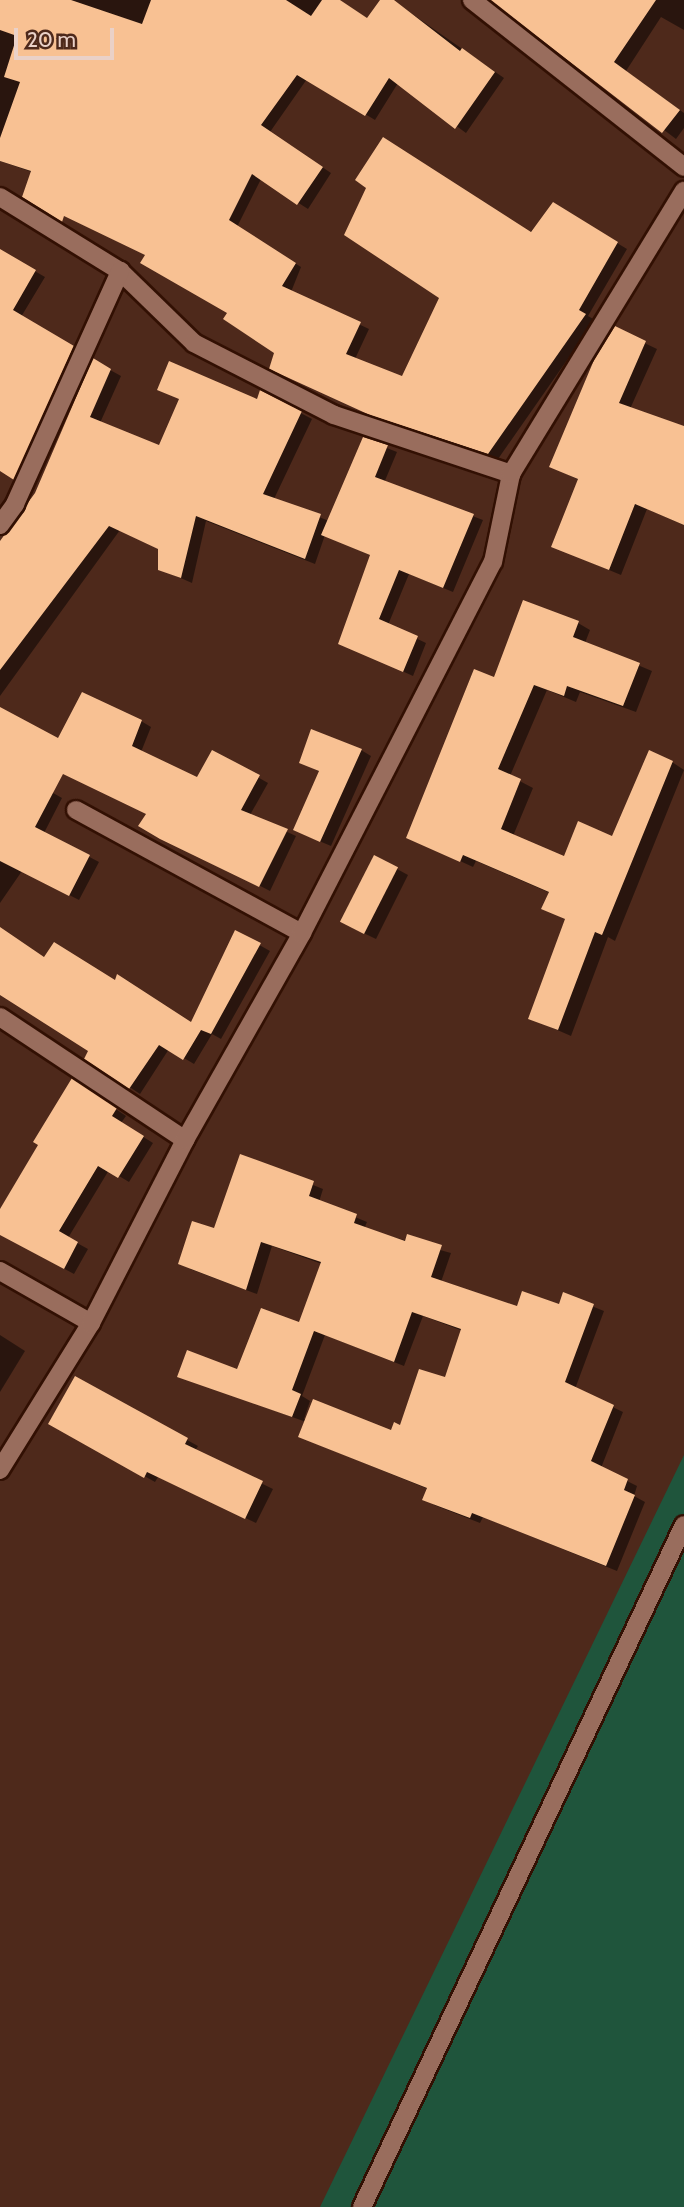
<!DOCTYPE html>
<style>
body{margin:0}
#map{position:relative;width:684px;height:2207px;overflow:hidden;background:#4e291b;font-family:Cabin,sans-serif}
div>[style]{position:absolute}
.green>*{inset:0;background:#1f553c}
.shadow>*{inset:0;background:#0007}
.building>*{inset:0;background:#f8c193;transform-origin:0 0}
.roads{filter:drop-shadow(2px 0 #321003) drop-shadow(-2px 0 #321003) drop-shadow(0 2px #321003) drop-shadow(0 -2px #321003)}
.service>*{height:18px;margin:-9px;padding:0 9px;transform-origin:9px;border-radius:9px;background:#996d5d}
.minor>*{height:18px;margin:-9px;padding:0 9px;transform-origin:9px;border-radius:9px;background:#996d5d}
.tertiary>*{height:18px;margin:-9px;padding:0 9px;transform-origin:9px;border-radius:9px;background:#996d5d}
span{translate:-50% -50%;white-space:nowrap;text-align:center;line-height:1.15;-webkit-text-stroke:7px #4e291b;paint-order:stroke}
.scale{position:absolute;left:14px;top:28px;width:100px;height:32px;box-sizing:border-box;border:4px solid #ead1c8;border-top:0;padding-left:9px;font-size:21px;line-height:24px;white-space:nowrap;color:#ead1c8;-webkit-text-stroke:5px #4e291b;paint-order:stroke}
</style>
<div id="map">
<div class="green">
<i style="clip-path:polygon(684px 1455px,684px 2207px,320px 2207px)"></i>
</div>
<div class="shadow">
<i style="clip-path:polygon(0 0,338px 0,368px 19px,382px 0,392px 0,504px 78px,466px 133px,398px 83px,375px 120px,307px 79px,270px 132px,331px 173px,308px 209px,261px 179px,237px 227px,301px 267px,291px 292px,369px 329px,355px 359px,402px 378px,554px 205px,627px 249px,588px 316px,595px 320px,498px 459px,383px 420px,280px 373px,277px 353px,229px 312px,32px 172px,0 161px)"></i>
<i style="clip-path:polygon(511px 0,684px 0,684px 30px,661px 17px,626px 71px,684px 113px,684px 128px,676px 139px,504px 9px)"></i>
<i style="clip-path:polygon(0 251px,45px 277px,21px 317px,82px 353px,24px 483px,0 469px)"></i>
<i style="clip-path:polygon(615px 329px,657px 349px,630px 409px,684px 428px,684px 525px,647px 509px,621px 575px,554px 547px,579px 480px,551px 466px)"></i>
<i style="clip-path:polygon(94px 361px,121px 376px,100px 423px,160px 447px,258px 401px,261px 392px,312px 419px,274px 499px,329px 521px,364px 439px,397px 452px,384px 483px,483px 520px,453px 592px,409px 574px,388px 625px,426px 643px,413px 676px,340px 643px,372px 556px,325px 535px,315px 564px,206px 521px,192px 583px,160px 569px,159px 549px,120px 530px,0 696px,0 544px,36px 493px)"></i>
<i style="clip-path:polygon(578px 623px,590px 630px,585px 643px,652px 671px,636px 712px,580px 692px,576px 702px,547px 690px,510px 776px,533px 788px,513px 836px,564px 858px,613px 838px,672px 762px,684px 770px,615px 941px,608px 937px,571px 1036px,530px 1018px,567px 920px,543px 908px,550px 893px,476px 861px,473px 867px,408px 837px,495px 680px)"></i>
<i style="clip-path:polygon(141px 721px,151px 727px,141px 752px,198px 779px,213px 752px,268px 783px,250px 815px,296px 836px,270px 891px,150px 830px,148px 814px,66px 774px)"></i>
<i style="clip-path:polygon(361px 750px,371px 756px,331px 846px,305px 835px,320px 772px,301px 762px)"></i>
<i style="clip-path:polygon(0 763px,62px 798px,44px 833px,99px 862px,79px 900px,22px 871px,0 903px)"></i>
<i style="clip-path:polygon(375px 857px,408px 875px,376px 939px,353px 928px)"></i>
<i style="clip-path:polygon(0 928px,45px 958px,116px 982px,192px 1024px,236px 932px,270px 951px,221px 1039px,212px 1034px,194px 1064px,169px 1049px,140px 1094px,86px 1058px,91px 1050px,0 987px)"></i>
<i style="clip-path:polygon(82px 1086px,126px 1116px,121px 1123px,153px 1143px,129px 1182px,109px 1170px,68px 1238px,88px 1249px,74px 1274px,0 1234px,0 1212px)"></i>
<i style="clip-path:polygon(evenodd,241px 1156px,323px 1189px,319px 1202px,367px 1222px,364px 1229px,451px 1253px,441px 1282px,518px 1308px,560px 1306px,564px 1295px,604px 1311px,575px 1389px,623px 1412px,601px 1468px,637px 1486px,634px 1496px,645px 1502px,617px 1571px,483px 1517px,480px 1523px,434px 1505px,428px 1489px,300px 1437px,306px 1422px,179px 1376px,238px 1372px,300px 1325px,322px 1264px,272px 1246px,257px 1294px,190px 1269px,215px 1231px,241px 1156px,423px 1316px,463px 1331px,446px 1380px,401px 1427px,392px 1432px,304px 1419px,310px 1401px,302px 1396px,325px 1335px,404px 1366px,423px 1316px)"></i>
<i style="clip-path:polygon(0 1335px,25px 1351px,0 1392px)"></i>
<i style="clip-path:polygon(76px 1379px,198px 1446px,195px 1451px,273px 1489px,256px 1523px,158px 1477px,155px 1482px,50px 1423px)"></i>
</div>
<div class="building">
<i style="clip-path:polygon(0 0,71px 0,142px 24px,151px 0,286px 0,311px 16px,322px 0,340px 0,367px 18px,380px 0,394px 0,460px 51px,462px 48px,495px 72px,455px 129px,389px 78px,365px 116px,297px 75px,261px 125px,323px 167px,297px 205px,252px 174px,229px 220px,296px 263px,282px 286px,361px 322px,346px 354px,402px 376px,439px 298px,344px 235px,366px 188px,355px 180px,383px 137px,531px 232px,553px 202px,618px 242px,579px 310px,586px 314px,488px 454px,372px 416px,269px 369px,274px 353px,223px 319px,227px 313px,140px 263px,145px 255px,64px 216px,62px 222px,22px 197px,31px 171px,0 161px,0 138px,20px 82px,4px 77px,17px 36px,0 30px)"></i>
<i style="clip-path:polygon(490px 0,656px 0,614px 62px,680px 110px,662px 133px)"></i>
<i style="clip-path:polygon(0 249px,36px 270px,13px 310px,74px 346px,14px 480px,0 471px)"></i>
<i style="clip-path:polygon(615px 326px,646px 341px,619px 403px,684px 426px,684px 525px,635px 504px,609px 570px,551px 547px,578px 479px,549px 467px,594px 360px)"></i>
<i style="clip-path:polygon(93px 358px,111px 369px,90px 417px,159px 445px,179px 399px,157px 390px,169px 361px,257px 399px,260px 390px,302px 411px,263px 494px,321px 514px,305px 559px,196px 516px,181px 578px,158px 570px,158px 549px,109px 526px,0 670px,0 541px,35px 493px)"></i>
<i style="clip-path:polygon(363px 437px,388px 445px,375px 477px,474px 514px,443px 588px,399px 570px,379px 619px,418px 636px,403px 672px,338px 644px,370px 555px,321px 535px)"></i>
<i style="clip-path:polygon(523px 600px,579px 621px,573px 637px,640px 663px,623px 706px,567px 686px,564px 696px,534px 685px,498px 769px,521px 779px,501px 829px,564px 856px,578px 821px,612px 836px,649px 750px,673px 761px,602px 935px,595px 932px,558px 1030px,528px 1019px,565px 919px,541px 909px,549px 892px,463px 855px,460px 862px,406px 838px,474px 669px,494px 677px)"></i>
<i style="clip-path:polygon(82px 692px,142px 720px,132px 746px,197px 777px,212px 750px,260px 775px,241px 810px,288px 829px,259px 887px,160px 839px,138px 826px,146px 814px,63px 774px,35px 827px,90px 855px,69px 896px,0 861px,0 707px,58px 738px)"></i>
<i style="clip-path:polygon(311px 729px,362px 749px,320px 842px,293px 830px,319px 771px,299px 763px)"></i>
<i style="left:374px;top:855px;width:27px;height:75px;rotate:27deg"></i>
<i style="clip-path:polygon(0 927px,44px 957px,54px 942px,115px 980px,117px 974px,191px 1022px,235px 930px,261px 943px,211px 1034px,201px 1030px,183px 1060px,159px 1045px,129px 1089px,84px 1059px,88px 1051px,0 995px)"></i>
<i style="clip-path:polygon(72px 1078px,117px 1108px,112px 1116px,144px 1136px,118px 1178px,98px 1166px,59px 1231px,78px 1242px,64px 1269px,0 1235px,0 1209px,38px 1145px,33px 1142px)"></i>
<i style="clip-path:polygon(240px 1154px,314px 1181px,309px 1196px,357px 1214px,354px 1223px,405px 1241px,407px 1234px,442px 1245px,431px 1277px,517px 1306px,522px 1291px,559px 1304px,563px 1292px,594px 1304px,565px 1382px,614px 1405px,591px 1461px,628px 1479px,624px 1490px,635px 1495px,606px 1566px,472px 1513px,470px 1518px,422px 1500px,427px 1488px,298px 1437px,313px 1399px,391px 1430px,394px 1422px,400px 1425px,419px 1369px,445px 1377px,461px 1329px,412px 1312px,394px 1362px,314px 1331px,292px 1390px,301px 1394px,292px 1417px,177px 1377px,187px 1350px,237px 1369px,261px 1308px,299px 1322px,321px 1262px,261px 1242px,246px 1290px,178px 1264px,192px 1221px,214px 1228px)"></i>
<i style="clip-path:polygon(75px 1376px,188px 1438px,185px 1444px,263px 1481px,245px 1519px,147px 1472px,144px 1478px,48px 1424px)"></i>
</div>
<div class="roads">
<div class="service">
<i style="left:76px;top:810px;width:257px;rotate:28.6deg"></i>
</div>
<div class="minor">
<i style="left:472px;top:0;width:270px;rotate:38.2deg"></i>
<i style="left:0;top:197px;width:141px;rotate:31.7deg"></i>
<i style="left:120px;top:271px;width:103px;rotate:44.2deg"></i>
<i style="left:194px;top:343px;width:157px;rotate:27.2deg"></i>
<i style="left:334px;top:415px;width:187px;rotate:18.4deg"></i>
<i style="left:0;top:525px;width:26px;rotate:-54deg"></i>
<i style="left:15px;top:504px;width:256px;rotate:-65.7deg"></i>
<i style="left:0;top:1017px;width:222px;rotate:33.6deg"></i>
<i style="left:0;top:1271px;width:105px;rotate:29.7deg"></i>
<i style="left:91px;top:1323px;width:173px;rotate:121.8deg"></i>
<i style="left:362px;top:2207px;width:754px;rotate:-64.73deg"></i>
</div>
<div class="tertiary">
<i style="left:91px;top:1323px;width:206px;rotate:-62.8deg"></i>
<i style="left:185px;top:1140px;width:238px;rotate:-60.5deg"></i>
<i style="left:302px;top:933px;width:417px;rotate:-62.8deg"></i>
<i style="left:493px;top:562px;width:90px;rotate:-78.4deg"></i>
<i style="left:511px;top:474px;width:332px;rotate:-58.6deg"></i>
</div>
</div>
<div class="scale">20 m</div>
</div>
